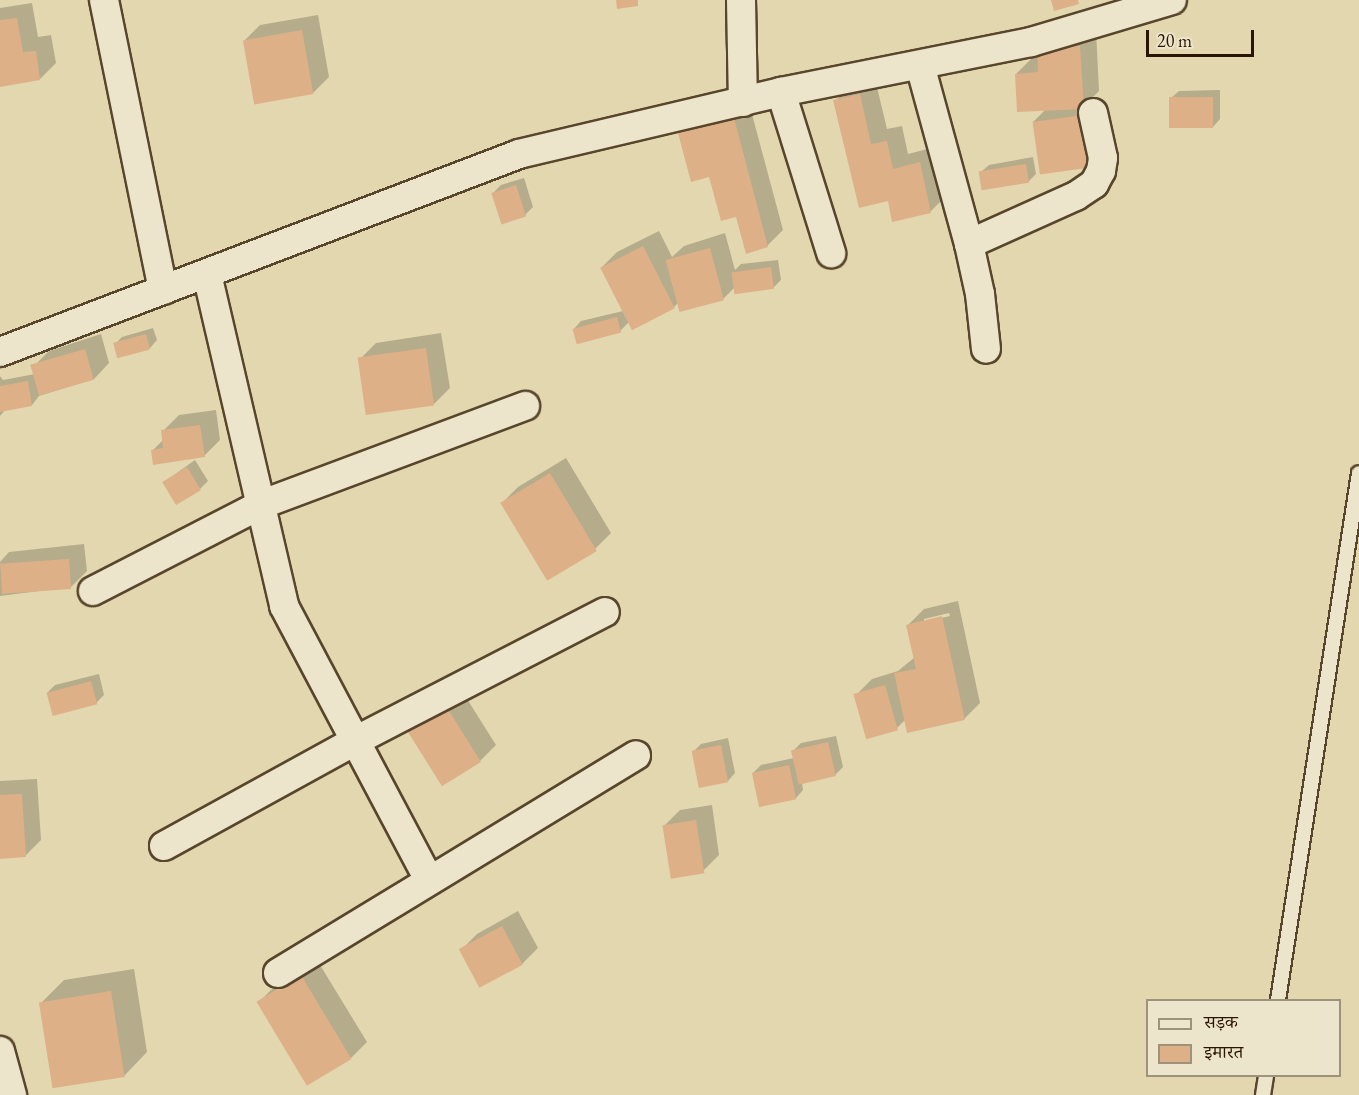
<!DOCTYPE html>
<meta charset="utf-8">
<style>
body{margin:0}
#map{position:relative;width:1359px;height:1095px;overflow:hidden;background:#e3d7af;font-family:"EB Garamond","Noto Serif Devanagari",serif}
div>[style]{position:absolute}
.shadow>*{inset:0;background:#0003}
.building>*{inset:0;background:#deb088;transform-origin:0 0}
.roads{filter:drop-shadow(2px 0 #58462c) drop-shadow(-2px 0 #58462c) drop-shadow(0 2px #58462c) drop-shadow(0 -2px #58462c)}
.service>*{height:14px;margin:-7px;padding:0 7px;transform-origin:7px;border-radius:7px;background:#ede5cb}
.minor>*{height:28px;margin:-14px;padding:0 14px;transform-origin:14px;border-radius:14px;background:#ede5cb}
span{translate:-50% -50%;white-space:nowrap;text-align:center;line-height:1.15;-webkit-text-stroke:5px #ede5cb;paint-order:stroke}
.legend{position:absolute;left:1146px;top:999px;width:195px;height:78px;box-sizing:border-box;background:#ede5cb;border:2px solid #9f927a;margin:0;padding:8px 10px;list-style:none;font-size:18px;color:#2a1501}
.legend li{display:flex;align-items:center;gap:12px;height:30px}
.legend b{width:30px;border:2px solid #9f927a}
.scale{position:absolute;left:1146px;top:30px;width:108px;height:27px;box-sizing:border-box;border:3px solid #2a1501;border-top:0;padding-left:8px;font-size:18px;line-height:21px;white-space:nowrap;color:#2a1501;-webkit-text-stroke:4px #ede5cb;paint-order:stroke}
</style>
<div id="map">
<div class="shadow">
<i style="clip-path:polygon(32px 3px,38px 37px,51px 35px,56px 63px,40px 79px,0 85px,0 8px)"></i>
<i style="clip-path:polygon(318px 15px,329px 77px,313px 93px,244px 41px,260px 25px)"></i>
<i style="clip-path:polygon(1096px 31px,1099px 91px,1089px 101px,1099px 99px,1105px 151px,1033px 122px,1046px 109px,1016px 74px,1032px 58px,1039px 58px)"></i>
<i style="clip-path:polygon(875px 79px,887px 129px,902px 126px,908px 154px,935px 147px,946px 196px,930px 212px,889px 200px,835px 101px,851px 85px)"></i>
<i style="clip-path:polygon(1220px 90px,1220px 119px,1213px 127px,1171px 98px,1179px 91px)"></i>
<i style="clip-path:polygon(749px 103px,783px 230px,767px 246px,737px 215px,680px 133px,696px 117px)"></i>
<i style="clip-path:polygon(1033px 157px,1036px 174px,1028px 182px,981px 172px,989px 165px)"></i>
<i style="clip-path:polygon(524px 178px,533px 207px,525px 215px,493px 193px,501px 185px)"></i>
<i style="clip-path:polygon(659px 231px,672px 257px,684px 246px,725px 233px,735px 270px,741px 264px,778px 260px,781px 280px,773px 288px,735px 287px,723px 299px,680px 301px,674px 307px,629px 322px,620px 331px,574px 329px,581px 321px,623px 311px,601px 268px,617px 252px)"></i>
<i style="clip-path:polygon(153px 328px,157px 340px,150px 348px,114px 345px,122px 337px)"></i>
<i style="clip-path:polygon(441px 333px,450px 388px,434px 404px,360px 359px,376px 343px)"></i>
<i style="clip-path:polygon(101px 334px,109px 363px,94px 379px,39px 396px,32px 405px,6px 409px,0 416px,0 376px,3px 380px,35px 374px,33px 367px,49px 351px)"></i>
<i style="clip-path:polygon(216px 410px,220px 440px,204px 456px,153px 450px,164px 439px,163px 431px,179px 415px)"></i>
<i style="clip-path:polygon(566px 458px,611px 533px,595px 549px,502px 503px,518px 487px)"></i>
<i style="clip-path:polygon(195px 460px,208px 481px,200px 489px,164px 482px)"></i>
<i style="clip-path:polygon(84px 544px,87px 571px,71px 587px,0 596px,0 562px,9px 552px)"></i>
<i style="clip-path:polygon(evenodd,958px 601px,980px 703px,964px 719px,905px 720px,897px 728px,856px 695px,872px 679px,898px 671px,915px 657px,908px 625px,924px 609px,958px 601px,949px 613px,950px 616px,924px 622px,924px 619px,949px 613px)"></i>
<i style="clip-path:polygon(99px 674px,104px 695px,96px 703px,47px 693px,55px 685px)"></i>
<i style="clip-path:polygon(462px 691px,496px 745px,480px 761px,409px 731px)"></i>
<i style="clip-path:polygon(836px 736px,843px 767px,835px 775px,802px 783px,803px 790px,796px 798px,753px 773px,761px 765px,794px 758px,793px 751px,801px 743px)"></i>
<i style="clip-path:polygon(728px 738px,735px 773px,728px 781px,693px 752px,701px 744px)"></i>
<i style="clip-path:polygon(37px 779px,41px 840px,25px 856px,0 857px,0 781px)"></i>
<i style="clip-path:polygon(712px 805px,719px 855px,703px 871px,664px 826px,680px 810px)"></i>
<i style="clip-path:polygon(518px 911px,538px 948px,522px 964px,481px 986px,461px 950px,477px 934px)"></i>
<i style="clip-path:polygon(317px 960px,367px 1042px,351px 1058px,259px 1002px,275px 986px)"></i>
<i style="clip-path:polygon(134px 969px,147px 1052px,124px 1076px,41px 1003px,64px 980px)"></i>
</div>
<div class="building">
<i style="clip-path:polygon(616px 0,638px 0,638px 6px,617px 9px)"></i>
<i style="clip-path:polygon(1051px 0,1078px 0,1079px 4px,1054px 11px)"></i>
<i style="clip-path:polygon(17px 18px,23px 52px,36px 51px,40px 80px,0 87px,0 20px)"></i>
<i style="left:302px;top:30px;width:65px;height:60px;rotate:80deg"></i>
<i style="clip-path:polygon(1080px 46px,1084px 109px,1017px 112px,1015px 74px,1038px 72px,1037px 48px)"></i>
<i style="clip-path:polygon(860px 94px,871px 144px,887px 141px,893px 169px,920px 162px,931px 213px,892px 222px,888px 201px,859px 208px,833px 100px)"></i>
<i style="left:1213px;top:97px;width:31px;height:44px;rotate:90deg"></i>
<i style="left:1083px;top:115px;width:53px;height:51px;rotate:82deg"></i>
<i style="clip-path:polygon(734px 118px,768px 247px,746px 254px,736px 217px,721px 221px,709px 177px,691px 182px,678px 133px)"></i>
<i style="left:1026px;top:164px;width:19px;height:48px;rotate:81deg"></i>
<i style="left:516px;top:185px;width:33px;height:26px;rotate:72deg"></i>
<i style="left:643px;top:246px;width:70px;height:48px;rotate:63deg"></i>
<i style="left:710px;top:248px;width:54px;height:46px;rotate:75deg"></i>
<i style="left:771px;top:267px;width:22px;height:40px;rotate:82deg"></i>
<i style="left:617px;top:317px;width:16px;height:46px;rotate:75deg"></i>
<i style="left:146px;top:334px;width:16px;height:34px;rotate:75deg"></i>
<i style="left:426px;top:348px;width:58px;height:69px;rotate:82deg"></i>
<i style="left:85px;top:349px;width:32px;height:57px;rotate:74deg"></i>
<i style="clip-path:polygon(28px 381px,32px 406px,0 412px,0 386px)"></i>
<i style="clip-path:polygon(200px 425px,205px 457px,153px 465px,151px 450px,163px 448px,161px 430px)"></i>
<i style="left:187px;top:467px;width:27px;height:29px;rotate:59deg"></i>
<i style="left:550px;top:473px;width:91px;height:58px;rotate:59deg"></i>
<i style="left:69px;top:559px;width:30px;height:69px;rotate:86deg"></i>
<i style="clip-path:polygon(942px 616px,965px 720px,907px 733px,894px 673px,916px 669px,906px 625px)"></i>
<i style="left:91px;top:681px;width:24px;height:46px;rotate:75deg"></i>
<i style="left:885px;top:685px;width:47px;height:33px;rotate:74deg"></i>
<i style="left:446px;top:706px;width:66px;height:46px;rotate:58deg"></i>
<i style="left:828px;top:742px;width:35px;height:38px;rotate:77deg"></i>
<i style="left:721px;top:745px;width:38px;height:30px;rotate:79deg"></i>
<i style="left:789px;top:765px;width:35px;height:38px;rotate:78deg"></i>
<i style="clip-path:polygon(22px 794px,26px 857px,0 859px,0 795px)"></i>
<i style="left:696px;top:820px;width:54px;height:34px;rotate:81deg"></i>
<i style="left:502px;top:926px;width:44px;height:49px;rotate:62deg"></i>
<i style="left:301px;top:975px;width:98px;height:52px;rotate:59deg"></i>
<i style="left:111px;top:991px;width:87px;height:73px;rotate:81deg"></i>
</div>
<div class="roads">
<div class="service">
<i style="left:1278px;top:1000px;width:533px;rotate:-81.26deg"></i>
<i style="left:1263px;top:1095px;width:19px;rotate:-81deg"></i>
</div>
<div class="minor">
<i style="left:104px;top:0;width:296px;rotate:78.5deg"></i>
<i style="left:741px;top:0;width:102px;rotate:88.9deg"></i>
<i style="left:920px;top:65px;width:186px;rotate:74.7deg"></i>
<i style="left:969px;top:244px;width:51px;rotate:77.6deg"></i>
<i style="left:980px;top:294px;width:55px;rotate:83.8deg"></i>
<i style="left:781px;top:92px;width:169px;rotate:72.7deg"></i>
<i style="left:969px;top:244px;width:117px;rotate:-24.2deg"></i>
<i style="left:1076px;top:196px;width:22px;rotate:-34deg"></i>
<i style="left:1094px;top:184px;width:15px;rotate:-62deg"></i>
<i style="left:1101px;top:171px;width:13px;rotate:-81deg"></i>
<i style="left:1103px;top:158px;width:46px;rotate:-102.5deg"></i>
<i style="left:207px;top:274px;width:341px;rotate:76.9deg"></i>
<i style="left:284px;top:606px;width:310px;rotate:62.1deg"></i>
<i style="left:0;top:352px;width:555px;rotate:-20.88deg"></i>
<i style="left:519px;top:154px;width:269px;rotate:-13.3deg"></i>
<i style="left:781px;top:92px;width:255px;rotate:-11.3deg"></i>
<i style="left:1031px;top:42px;width:147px;rotate:-16.6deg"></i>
<i style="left:93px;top:591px;width:188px;rotate:-27.2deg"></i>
<i style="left:260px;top:505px;width:283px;rotate:-20.5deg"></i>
<i style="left:164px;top:846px;width:218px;rotate:-28.8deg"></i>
<i style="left:355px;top:741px;width:281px;rotate:-27.3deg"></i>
<i style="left:278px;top:973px;width:419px;rotate:-31.3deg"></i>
<i style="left:0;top:1051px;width:46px;rotate:74.7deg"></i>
</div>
</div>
<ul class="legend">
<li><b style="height:8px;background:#ede5cb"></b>सड़क</li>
<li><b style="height:16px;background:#deb088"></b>इमारत</li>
</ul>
<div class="scale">20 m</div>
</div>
